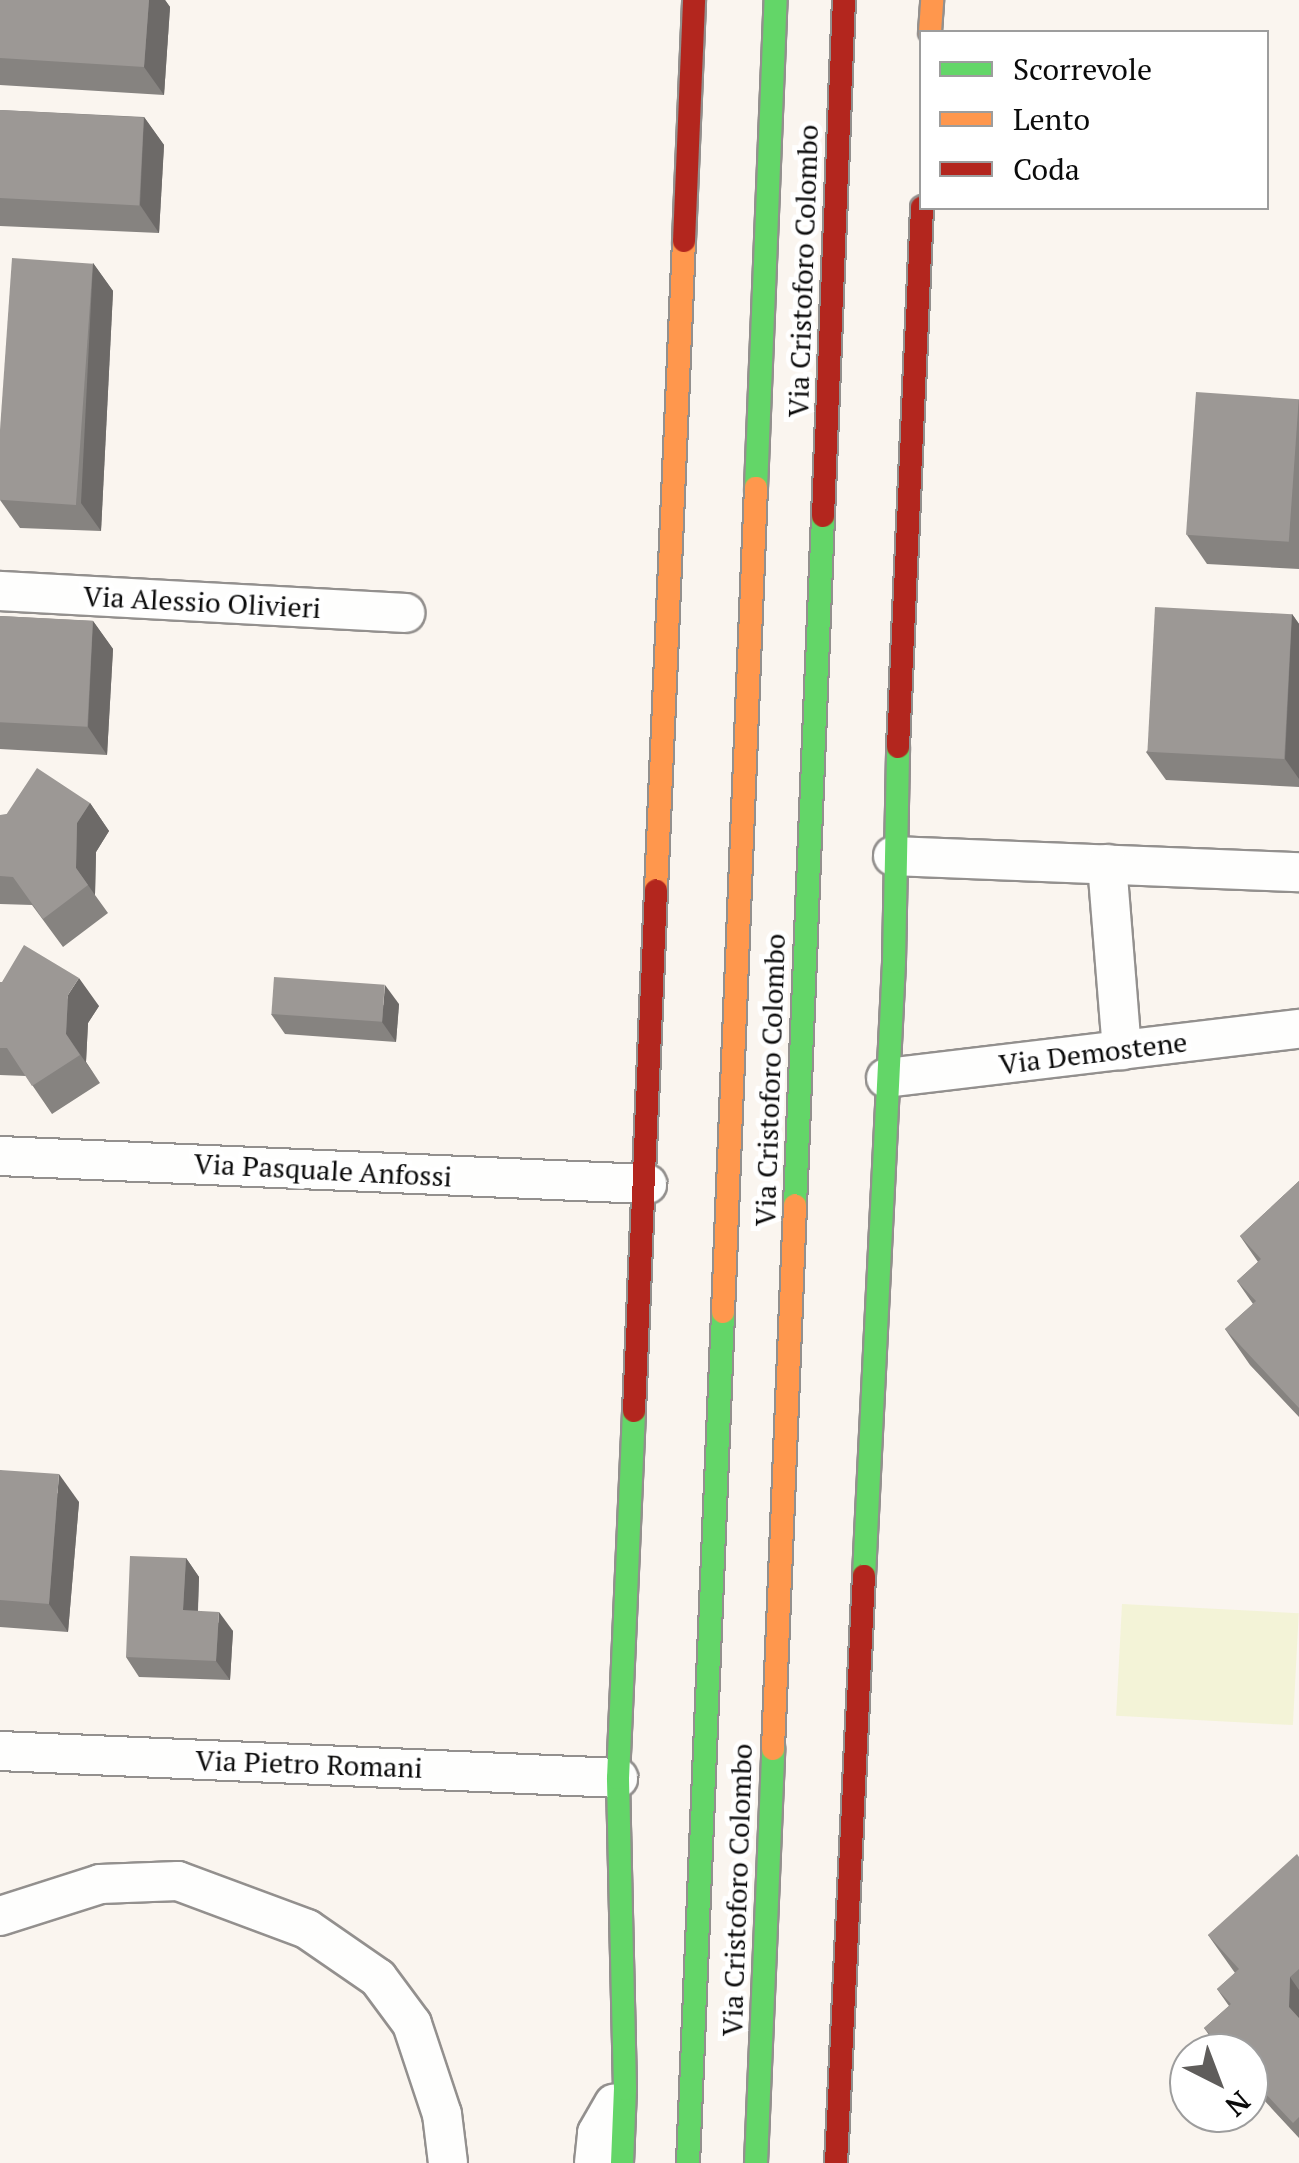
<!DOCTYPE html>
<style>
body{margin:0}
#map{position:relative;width:1299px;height:2163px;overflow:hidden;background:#faf5ef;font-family:"PT Serif",serif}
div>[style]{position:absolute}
.pitch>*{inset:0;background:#f3f3d7;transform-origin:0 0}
.roads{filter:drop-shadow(2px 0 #93908e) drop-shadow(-2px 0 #93908e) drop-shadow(0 2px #93908e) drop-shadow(0 -2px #93908e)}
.street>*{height:38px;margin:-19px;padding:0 19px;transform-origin:19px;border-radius:19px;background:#fefefd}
.fast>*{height:22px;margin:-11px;padding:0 11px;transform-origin:11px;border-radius:11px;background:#63d668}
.slow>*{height:22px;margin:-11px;padding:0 11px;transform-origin:11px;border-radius:11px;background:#ff974d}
.jam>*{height:22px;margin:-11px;padding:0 11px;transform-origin:11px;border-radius:11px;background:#b3261e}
.wall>*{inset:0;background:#868380}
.shaded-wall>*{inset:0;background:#6d6a68}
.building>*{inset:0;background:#9c9895;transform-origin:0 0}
span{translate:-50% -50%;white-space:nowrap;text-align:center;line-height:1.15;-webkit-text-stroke:10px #fff;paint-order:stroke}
.street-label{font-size:28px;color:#0b0b0b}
.legend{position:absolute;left:919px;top:30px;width:350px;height:180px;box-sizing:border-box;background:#fff;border:2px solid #9d9d9d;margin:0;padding:12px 18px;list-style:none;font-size:30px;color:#0b0b0b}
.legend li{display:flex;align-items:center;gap:20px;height:50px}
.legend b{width:50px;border:2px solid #9d9d9d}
.north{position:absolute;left:1169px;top:2033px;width:100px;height:100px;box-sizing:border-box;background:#fff;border:2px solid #9d9d9d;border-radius:50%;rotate:138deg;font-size:28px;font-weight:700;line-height:40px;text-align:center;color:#0b0b0b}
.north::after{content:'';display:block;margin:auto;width:35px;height:45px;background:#5f5d5b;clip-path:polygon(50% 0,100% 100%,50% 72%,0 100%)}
</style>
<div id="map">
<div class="pitch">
<i style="left:1122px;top:1604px;width:177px;height:112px;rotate:3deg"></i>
</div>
<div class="roads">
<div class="street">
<i style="left:0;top:591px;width:406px;rotate:3.1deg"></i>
<i style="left:893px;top:856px;width:406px;rotate:2.3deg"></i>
<i style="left:1107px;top:864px;width:187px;rotate:85.4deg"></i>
<i style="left:886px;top:1078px;width:416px;rotate:-6.8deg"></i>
<i style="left:0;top:1156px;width:648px;rotate:2.48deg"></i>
<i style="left:0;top:1751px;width:619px;rotate:2.5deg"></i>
<i style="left:0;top:1916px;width:105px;rotate:-17.7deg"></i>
<i style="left:100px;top:1884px;width:78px;rotate:-2.2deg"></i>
<i style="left:178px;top:1881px;width:138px;rotate:20.4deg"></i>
<i style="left:307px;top:1929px;width:86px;rotate:34.6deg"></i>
<i style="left:378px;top:1978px;width:57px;rotate:53.5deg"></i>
<i style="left:412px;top:2024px;width:95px;rotate:71.6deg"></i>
<i style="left:442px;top:2114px;width:49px;rotate:83deg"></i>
<i style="left:594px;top:2163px;width:30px;rotate:-84deg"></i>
<i style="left:597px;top:2133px;width:34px;rotate:-60deg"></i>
</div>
<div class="fast">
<i style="left:756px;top:488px;width:488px;rotate:-87.7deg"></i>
<i style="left:795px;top:1205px;width:690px;rotate:-87.67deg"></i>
<i style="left:864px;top:1576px;width:615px;rotate:-87.2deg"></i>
<i style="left:894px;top:962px;width:215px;rotate:-88.9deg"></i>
<i style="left:622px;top:2163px;width:74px;rotate:-87.7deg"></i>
<i style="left:625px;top:2089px;width:311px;rotate:-91.3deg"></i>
<i style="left:618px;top:1778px;width:367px;rotate:-87.5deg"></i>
<i style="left:688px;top:2163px;width:852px;rotate:-87.64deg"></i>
<i style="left:756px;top:2163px;width:414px;rotate:-87.6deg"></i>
</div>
<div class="slow">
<i style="left:930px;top:32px;width:32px;rotate:-86deg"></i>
<i style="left:656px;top:890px;width:650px;rotate:-87.53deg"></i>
<i style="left:723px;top:1312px;width:825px;rotate:-87.71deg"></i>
<i style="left:773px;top:1749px;width:544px;rotate:-87.68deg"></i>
</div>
<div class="jam">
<i style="left:684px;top:241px;width:241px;rotate:-87.6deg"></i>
<i style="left:823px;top:516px;width:516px;rotate:-87.67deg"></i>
<i style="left:898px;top:747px;width:540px;rotate:-87.45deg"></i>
<i style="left:634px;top:1411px;width:521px;rotate:-87.58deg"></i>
<i style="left:836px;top:2163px;width:588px;rotate:-87.27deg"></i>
</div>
</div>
<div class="wall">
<i style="clip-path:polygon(0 0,165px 0,170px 7px,164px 95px,0 85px)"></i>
<i style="clip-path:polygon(0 110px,144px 117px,164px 145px,159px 233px,0 226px)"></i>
<i style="clip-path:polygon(93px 263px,113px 291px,101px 531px,20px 528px,0 500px)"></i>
<i style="clip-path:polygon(1299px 399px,1299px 569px,1207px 564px,1187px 535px)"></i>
<i style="clip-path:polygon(1292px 614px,1299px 624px,1299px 787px,1166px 780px,1146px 752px)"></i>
<i style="clip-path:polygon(0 616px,93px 621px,113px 649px,107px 755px,0 749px)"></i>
<i style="clip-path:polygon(90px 803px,109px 831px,96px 852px,95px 895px,108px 913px,63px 947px,32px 905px,0 904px,0 815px)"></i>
<i style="clip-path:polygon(0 982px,99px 1006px,88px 1023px,86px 1062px,100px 1083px,52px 1114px,26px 1076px,0 1075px)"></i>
<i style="clip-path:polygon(399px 1004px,396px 1042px,285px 1034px,271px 1014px)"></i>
<i style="clip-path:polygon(1299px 1181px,1299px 1417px,1250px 1365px,1225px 1329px,1253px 1304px,1237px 1281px,1258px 1262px,1240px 1236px)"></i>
<i style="clip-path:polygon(0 1470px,79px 1502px,68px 1632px,0 1627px)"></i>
<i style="clip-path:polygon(186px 1558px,199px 1577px,198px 1611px,233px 1631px,230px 1680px,139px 1677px,126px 1657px)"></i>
<i style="clip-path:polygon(1299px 1857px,1299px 2138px,1249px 2084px,1249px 2053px,1222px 2053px,1204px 2028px,1229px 2006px,1217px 1989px,1235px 1973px,1208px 1935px)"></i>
</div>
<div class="shaded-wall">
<i style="clip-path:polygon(149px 0,165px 0,170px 7px,164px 95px,144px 67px)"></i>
<i style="clip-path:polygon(144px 117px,164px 145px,159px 233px,140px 205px)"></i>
<i style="clip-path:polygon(93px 263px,113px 291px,101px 531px,81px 503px)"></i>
<i style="clip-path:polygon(1292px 614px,1299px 624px,1299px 779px,1285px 759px)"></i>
<i style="clip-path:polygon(93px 621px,113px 649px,107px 755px,88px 727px)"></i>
<i style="clip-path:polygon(90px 803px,109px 831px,96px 852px,95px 895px,76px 868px,77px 823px)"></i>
<i style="clip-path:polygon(79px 978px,99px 1006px,88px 1023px,86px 1062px,100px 1083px,66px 1034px,68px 995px)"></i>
<i style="clip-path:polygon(385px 985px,399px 1004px,396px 1042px,382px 1022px)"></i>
<i style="clip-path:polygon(59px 1474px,79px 1502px,68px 1632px,49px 1604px)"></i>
<i style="clip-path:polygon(186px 1558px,199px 1577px,197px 1630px,183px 1610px)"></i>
<i style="clip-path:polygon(219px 1612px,233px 1631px,230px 1680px,216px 1661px)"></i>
<i style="clip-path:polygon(1290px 1977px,1299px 1990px,1299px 2021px,1289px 2007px)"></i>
</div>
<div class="building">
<i style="clip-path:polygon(0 0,149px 0,144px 67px,0 58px)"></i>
<i style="left:0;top:110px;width:144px;height:88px;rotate:3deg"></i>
<i style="left:12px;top:258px;width:81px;height:242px;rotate:4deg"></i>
<i style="left:1196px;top:392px;width:103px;height:143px;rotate:4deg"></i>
<i style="left:1155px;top:607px;width:137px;height:145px;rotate:3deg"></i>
<i style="left:0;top:616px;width:93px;height:106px;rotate:3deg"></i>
<i style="clip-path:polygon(37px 768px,90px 803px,77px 823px,76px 868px,88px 885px,43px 919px,13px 877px,0 876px,0 815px,6px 815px)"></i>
<i style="clip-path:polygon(24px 945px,79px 978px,68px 995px,66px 1034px,80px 1055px,32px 1086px,7px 1048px,0 1048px,0 982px,2px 982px)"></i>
<i style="left:274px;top:977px;width:111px;height:37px;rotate:4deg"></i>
<i style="clip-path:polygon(1299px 1181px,1299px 1408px,1225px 1329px,1256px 1301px,1237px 1281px,1261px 1259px,1240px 1236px)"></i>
<i style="clip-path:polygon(0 1470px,59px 1474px,49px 1604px,0 1600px)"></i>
<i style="clip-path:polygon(130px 1556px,186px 1558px,183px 1610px,219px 1612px,216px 1661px,126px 1657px)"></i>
<i style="clip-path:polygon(1297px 1854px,1299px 1857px,1299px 1969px,1290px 1977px,1289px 2007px,1299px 2018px,1299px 2117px,1293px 2123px,1249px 2076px,1249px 2053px,1228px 2053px,1204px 2028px,1231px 2004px,1217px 1989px,1239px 1969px,1208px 1935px)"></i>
</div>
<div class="street-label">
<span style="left:803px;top:271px;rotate:-88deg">Via Cristoforo Colombo</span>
<span style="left:202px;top:602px;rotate:3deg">Via Alessio Olivieri</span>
<span style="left:1093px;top:1053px;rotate:-7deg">Via Demostene</span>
<span style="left:770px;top:1080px;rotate:-88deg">Via Cristoforo Colombo</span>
<span style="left:323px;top:1170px;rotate:3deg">Via Pasquale Anfossi</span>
<span style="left:309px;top:1764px;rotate:2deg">Via Pietro Romani</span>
<span style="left:737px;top:1890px;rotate:-88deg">Via Cristoforo Colombo</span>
</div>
<ul class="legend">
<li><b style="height:12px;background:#63d668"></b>Scorrevole</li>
<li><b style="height:12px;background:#ff974d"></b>Lento</li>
<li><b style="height:12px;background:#b3261e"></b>Coda</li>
</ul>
<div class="north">N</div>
</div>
